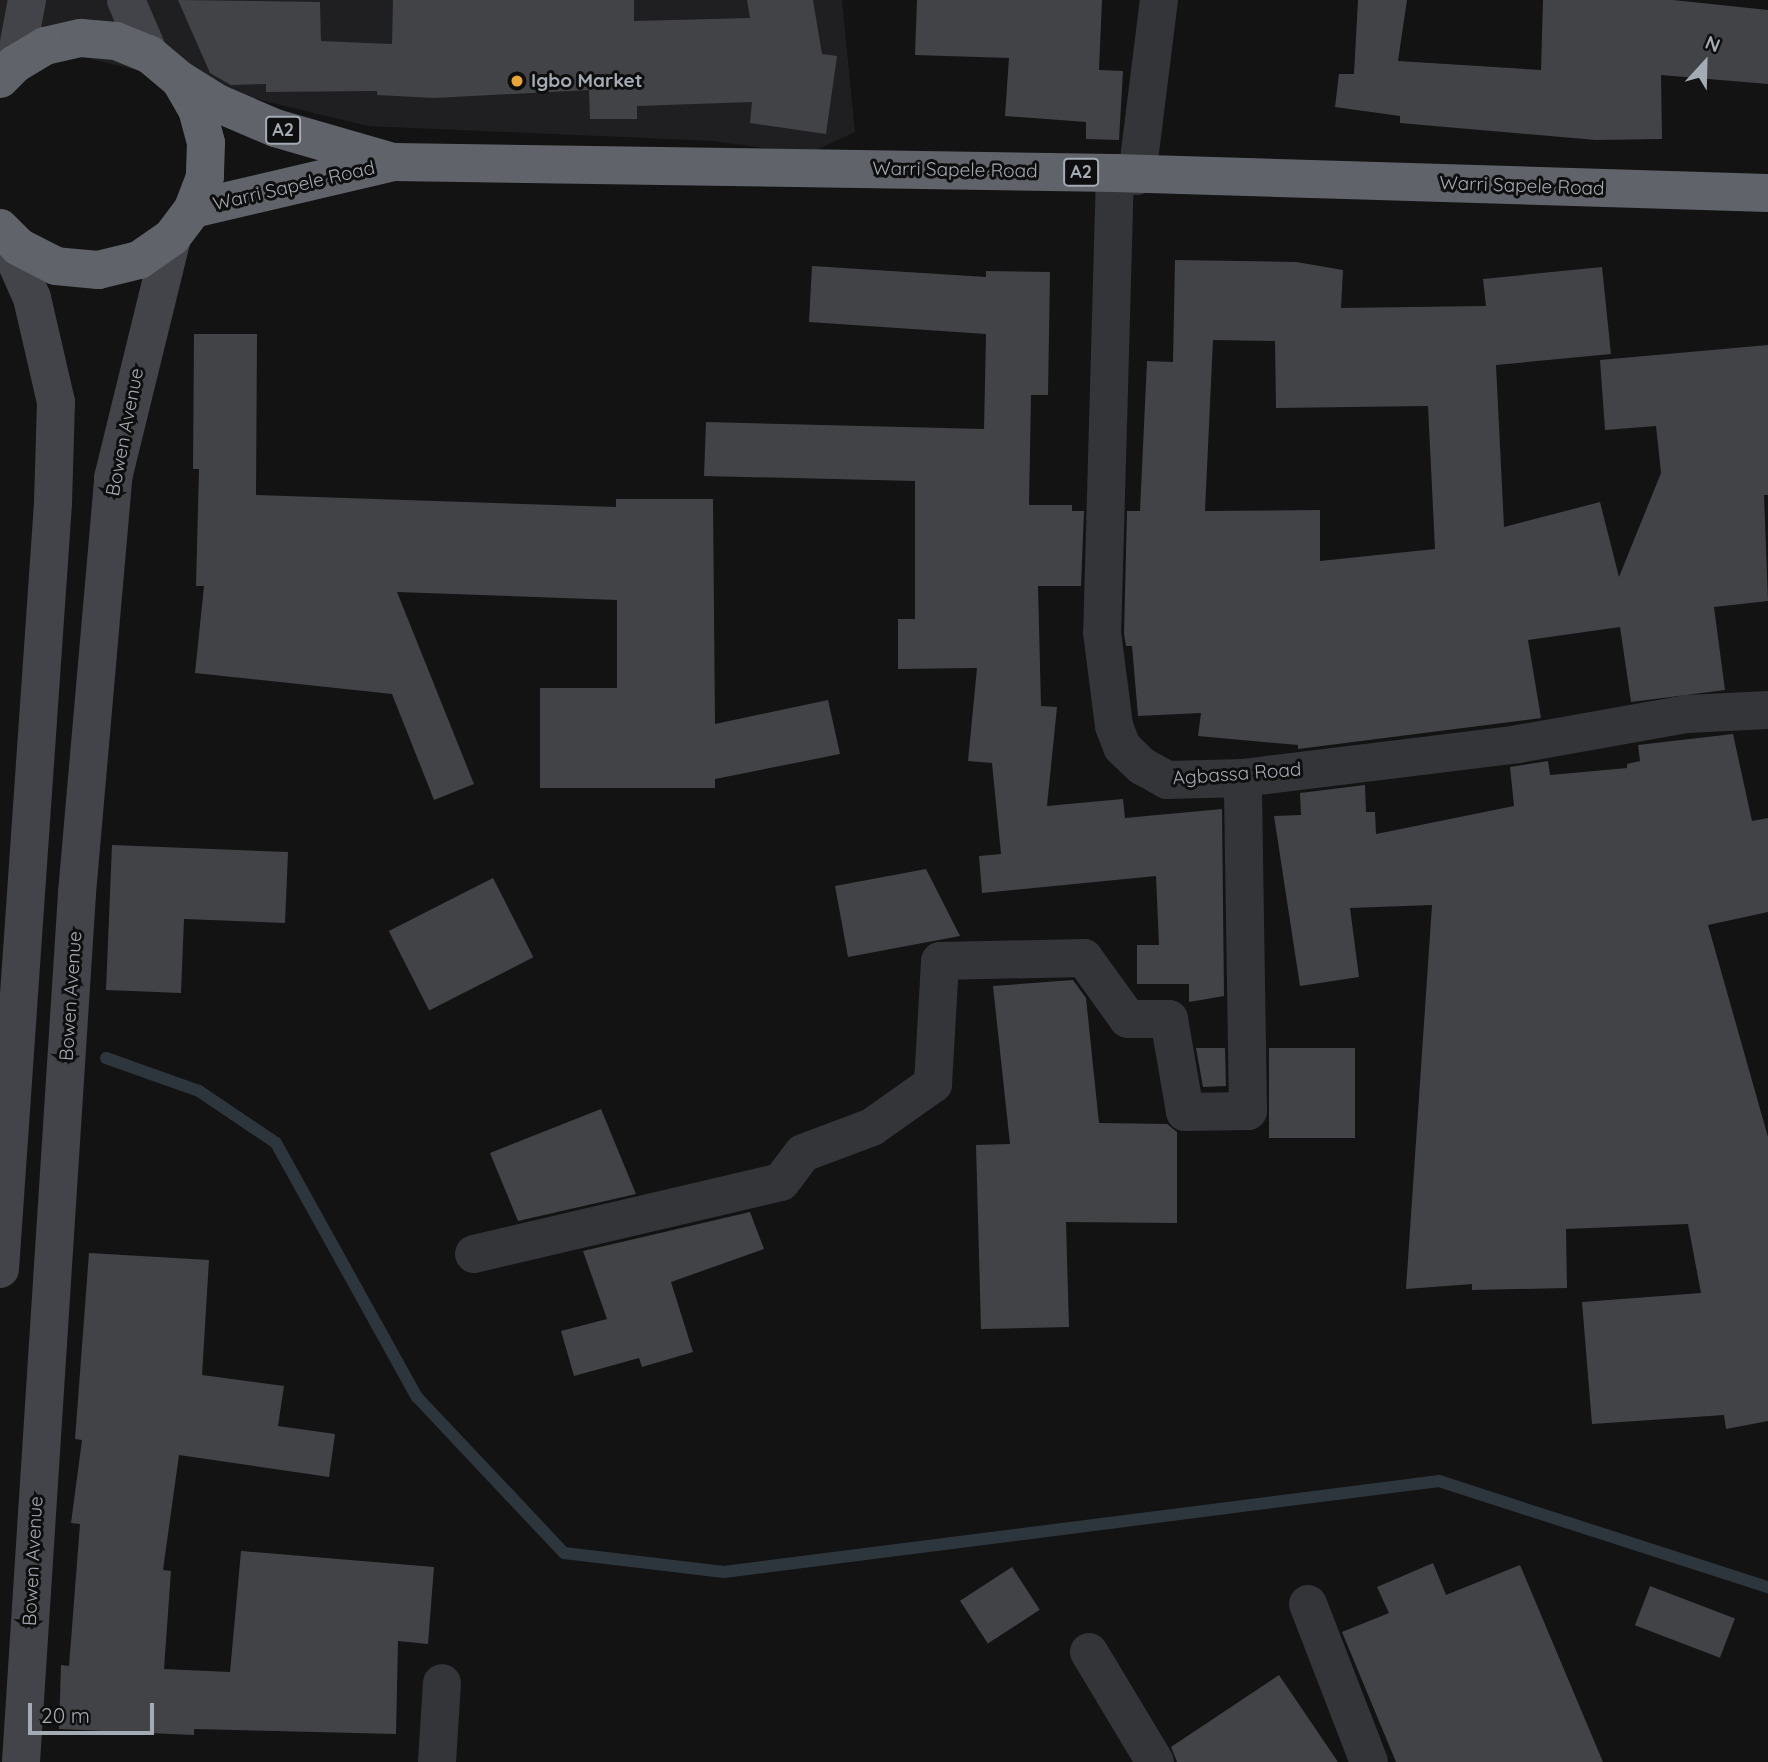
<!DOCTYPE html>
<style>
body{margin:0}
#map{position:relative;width:1768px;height:1762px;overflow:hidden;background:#131314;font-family:Quicksand,sans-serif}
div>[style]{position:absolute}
.built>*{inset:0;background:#1f1f21}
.stream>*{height:12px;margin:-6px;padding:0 6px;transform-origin:6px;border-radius:6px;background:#2d363c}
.building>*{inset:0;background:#424347;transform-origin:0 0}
.street>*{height:38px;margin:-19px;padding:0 19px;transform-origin:19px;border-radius:19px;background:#343539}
.secondary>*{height:38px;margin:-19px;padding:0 19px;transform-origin:19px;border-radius:19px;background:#424449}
.highway>*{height:38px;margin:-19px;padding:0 19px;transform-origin:19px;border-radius:19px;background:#61636a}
.dots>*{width:19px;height:19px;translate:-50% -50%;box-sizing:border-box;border:4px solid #0e0e0f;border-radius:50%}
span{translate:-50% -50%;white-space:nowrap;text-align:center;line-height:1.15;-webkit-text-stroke:6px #0e0e0f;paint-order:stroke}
.shield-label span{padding:2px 5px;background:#0e0e0f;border:2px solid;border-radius:5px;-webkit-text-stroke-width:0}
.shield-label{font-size:18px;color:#a5abb4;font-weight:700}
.poi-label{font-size:19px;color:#a5abb4;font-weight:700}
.left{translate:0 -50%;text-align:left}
.street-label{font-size:19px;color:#a5abb4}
.north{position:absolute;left:1670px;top:28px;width:70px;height:70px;-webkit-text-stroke:5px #0e0e0f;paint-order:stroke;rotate:22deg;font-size:19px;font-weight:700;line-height:28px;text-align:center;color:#a5abb4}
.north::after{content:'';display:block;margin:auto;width:24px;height:32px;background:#a5abb4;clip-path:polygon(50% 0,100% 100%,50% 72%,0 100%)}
.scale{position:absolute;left:28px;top:1703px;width:126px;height:32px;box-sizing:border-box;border:4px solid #a5abb4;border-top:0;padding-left:9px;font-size:21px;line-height:24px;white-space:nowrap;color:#a5abb4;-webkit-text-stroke:5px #0e0e0f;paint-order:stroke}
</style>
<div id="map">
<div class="built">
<i style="clip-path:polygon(0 0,842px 0,855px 132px,808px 154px,713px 141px,368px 126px,0 37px)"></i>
</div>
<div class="stream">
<i style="left:106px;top:1058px;width:99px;rotate:19.5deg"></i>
<i style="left:199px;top:1091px;width:93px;rotate:34deg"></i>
<i style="left:276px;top:1143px;width:291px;rotate:61deg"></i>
<i style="left:417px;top:1397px;width:214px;rotate:46.7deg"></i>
<i style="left:564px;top:1553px;width:161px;rotate:6.8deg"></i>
<i style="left:724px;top:1572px;width:721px;rotate:-7.25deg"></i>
<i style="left:1439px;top:1481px;width:346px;rotate:17.9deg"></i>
</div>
<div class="building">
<i style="clip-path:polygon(178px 0,320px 2px,321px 41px,392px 44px,393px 0,634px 0,634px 21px,750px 18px,747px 0,813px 0,822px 54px,837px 56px,826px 134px,750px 123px,752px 102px,637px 106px,637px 119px,590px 119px,589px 90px,434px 98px,377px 95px,377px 91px,266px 92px,266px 84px,231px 85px,210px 73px)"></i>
<i style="clip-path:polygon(917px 0,1102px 0,1099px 70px,1123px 71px,1119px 140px,1086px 139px,1086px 122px,1005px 116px,1009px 58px,915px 55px)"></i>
<i style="clip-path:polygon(1358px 0,1407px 0,1398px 61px,1541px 70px,1543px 0,1673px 0,1768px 10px,1768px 84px,1661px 75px,1662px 139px,1596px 140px,1400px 123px,1400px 116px,1335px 107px,1339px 74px,1354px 74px)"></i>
<i style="clip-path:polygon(evenodd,1175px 260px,1296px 262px,1343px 270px,1341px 308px,1486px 306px,1483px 279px,1602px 267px,1611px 354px,1496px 365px,1504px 527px,1600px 502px,1619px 577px,1661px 473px,1656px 426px,1605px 430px,1600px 360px,1768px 345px,1768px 495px,1764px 495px,1768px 601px,1714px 607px,1725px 690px,1631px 702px,1620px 627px,1528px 640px,1541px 718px,1298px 749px,1298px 745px,1198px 736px,1201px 713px,1138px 716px,1132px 646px,1126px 646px,1124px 634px,1127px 511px,1140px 511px,1147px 361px,1173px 362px,1175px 260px,1213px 340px,1275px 341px,1276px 408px,1428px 406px,1435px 549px,1320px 561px,1320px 510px,1205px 511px,1213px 340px)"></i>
<i style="clip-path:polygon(812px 266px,986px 277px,986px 271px,1050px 272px,1048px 395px,1031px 395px,1029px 505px,1072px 505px,1072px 511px,1084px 511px,1081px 586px,1038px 586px,1041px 706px,1057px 707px,1047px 806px,1123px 799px,1125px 818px,1222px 809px,1224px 996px,1189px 1002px,1189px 984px,1137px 984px,1137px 945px,1159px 945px,1156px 876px,982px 893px,979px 856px,1001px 854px,992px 763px,968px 761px,977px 668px,898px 669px,898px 619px,915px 619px,915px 481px,704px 476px,706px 422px,984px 429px,986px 334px,809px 322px)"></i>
<i style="clip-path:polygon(194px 334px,257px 334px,256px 495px,616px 507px,616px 499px,713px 499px,715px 724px,828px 700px,840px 754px,715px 779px,715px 788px,540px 788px,540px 688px,617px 688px,617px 600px,397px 592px,474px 784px,434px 800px,392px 694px,195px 673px,204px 586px,196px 586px,199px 469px,193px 469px)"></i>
<i style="clip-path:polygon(1733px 734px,1752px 821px,1768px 818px,1768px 912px,1708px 925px,1768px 1137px,1768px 1421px,1726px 1429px,1724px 1415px,1592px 1424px,1582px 1302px,1701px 1293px,1688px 1224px,1566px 1229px,1567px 1288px,1472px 1290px,1472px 1284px,1406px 1289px,1432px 905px,1350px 908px,1359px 977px,1300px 986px,1274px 816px,1301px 815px,1300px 793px,1365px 785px,1366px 812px,1375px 812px,1376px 834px,1514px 806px,1510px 767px,1548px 761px,1550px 775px,1627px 768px,1627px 764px,1640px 761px,1638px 745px)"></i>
<i style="clip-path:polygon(112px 845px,288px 852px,285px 923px,184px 919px,181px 993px,106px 990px)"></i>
<i style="clip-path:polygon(926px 869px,960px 936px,848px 957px,835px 886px)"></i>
<i style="left:493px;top:878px;width:89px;height:117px;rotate:63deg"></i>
<i style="clip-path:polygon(1073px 980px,1086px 998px,1099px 1123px,1167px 1124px,1177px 1132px,1177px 1223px,1066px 1222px,1069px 1327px,981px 1329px,976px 1145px,1010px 1144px,993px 986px)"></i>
<i style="clip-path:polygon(1196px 1048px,1225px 1048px,1226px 1086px,1203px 1087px)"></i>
<i style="left:1269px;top:1048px;width:86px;height:90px"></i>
<i style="clip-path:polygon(601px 1109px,636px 1194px,518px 1221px,490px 1153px)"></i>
<i style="clip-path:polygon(750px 1212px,764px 1249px,671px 1282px,693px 1352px,642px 1367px,639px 1358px,574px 1376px,561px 1331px,607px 1319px,583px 1251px)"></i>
<i style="clip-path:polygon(89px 1253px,209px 1260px,202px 1375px,284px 1386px,278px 1426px,335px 1434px,329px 1477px,179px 1455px,163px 1570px,171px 1571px,164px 1669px,230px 1672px,241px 1551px,434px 1567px,428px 1644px,398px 1641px,396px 1734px,194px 1729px,194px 1735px,59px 1729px,61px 1665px,69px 1666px,80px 1524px,71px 1523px,82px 1440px,75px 1439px)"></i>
<i style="clip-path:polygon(1433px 1563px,1446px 1595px,1520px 1565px,1603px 1762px,1396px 1762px,1342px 1632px,1389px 1613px,1377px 1587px)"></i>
<i style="left:1012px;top:1567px;width:51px;height:62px;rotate:57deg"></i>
<i style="left:1650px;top:1586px;width:91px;height:42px;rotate:21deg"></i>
<i style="clip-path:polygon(1279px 1675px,1338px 1762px,1177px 1762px,1171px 1747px)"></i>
</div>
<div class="street">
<i style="left:1115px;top:173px;width:459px;rotate:91.6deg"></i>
<i style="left:1102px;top:632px;width:95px;rotate:82.7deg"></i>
<i style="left:1114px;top:726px;width:22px;rotate:69deg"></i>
<i style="left:1122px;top:747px;width:28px;rotate:44deg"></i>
<i style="left:1142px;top:766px;width:29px;rotate:29deg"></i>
<i style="left:1167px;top:780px;width:76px;rotate:-1.5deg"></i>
<i style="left:1243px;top:778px;width:277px;rotate:-7deg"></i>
<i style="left:1518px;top:744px;width:172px;rotate:-10.1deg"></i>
<i style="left:1687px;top:714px;width:81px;rotate:-2.8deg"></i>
<i style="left:1137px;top:176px;width:177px;rotate:-82.9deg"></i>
<i style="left:474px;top:1254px;width:315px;rotate:-13.2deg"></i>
<i style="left:781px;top:1182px;width:36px;rotate:-53deg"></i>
<i style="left:803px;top:1153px;width:74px;rotate:-20.6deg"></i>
<i style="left:872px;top:1127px;width:75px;rotate:-35.2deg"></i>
<i style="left:933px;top:1084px;width:123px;rotate:-86.7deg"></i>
<i style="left:940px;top:961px;width:144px;rotate:-1.2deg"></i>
<i style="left:1084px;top:958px;width:75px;rotate:54.2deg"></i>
<i style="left:1128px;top:1019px;width:41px"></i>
<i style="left:1169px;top:1019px;width:94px;rotate:80.2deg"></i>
<i style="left:1185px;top:1112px;width:63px;rotate:-0.9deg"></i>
<i style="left:1248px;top:1111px;width:333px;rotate:-90.9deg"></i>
<i style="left:1308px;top:1604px;width:169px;rotate:68.9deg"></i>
<i style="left:1089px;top:1652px;width:128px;rotate:59deg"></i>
<i style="left:437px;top:1762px;width:79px;rotate:-86.4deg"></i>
</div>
<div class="secondary">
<i style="left:126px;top:0;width:59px;rotate:66.9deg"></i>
<i style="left:15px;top:64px;width:65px;rotate:-79.4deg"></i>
<i style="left:0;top:1269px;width:768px;rotate:-86.04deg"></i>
<i style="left:53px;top:503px;width:101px;rotate:-88.3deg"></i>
<i style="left:56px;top:402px;width:107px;rotate:-103deg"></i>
<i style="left:32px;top:298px;width:71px;rotate:-114deg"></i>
<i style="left:21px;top:1762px;width:871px;rotate:-86.31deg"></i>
<i style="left:77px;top:893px;width:417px;rotate:-85deg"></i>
<i style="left:113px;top:478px;width:248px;rotate:-76.2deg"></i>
</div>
<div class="highway">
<i style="left:0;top:79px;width:21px;rotate:-45deg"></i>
<i style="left:15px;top:64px;width:35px;rotate:-31deg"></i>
<i style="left:45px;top:46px;width:37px;rotate:-13deg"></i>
<i style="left:81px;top:38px;width:35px;rotate:5deg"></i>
<i style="left:116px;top:41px;width:35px;rotate:22deg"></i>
<i style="left:149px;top:54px;width:40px;rotate:40deg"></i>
<i style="left:180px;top:80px;width:34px;rotate:60deg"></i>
<i style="left:197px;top:109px;width:35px;rotate:75deg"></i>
<i style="left:206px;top:143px;width:34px;rotate:92deg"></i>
<i style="left:205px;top:177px;width:34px;rotate:111deg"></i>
<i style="left:193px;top:209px;width:35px;rotate:127deg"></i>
<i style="left:172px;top:237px;width:40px;rotate:145.1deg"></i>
<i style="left:139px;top:260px;width:42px;rotate:166.3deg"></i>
<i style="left:98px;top:270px;width:42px;rotate:-174.6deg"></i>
<i style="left:56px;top:266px;width:42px;rotate:-152.8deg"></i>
<i style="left:19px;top:247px;width:27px;rotate:-135deg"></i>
<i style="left:180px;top:80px;width:44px;rotate:31.9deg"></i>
<i style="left:217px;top:103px;width:63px;rotate:23.3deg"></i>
<i style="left:275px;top:128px;width:119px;rotate:16.1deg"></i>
<i style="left:193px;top:209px;width:206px;rotate:-13.2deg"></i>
<i style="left:394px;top:162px;width:721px;rotate:0.87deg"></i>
<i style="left:1115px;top:173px;width:653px;rotate:1.75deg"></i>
</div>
<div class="dots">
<i style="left:517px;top:81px;background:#e5a53a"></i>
</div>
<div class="shield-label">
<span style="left:283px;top:130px">A2</span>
<span style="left:1081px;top:172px">A2</span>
</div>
<div class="poi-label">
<span class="left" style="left:531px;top:81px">Igbo Market</span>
</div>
<div class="street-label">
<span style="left:955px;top:170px;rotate:1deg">Warri Sapele Road</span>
<span style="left:294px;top:186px;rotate:-13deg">Warri Sapele Road</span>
<span style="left:1522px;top:186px;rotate:2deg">Warri Sapele Road</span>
<span style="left:125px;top:432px;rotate:-79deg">Bowen Avenue</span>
<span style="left:1237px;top:774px;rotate:-4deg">Agbassa Road</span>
<span style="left:71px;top:996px;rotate:-86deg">Bowen Avenue</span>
<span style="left:33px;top:1561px;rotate:-87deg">Bowen Avenue</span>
</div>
<div class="north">N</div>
<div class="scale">20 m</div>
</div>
